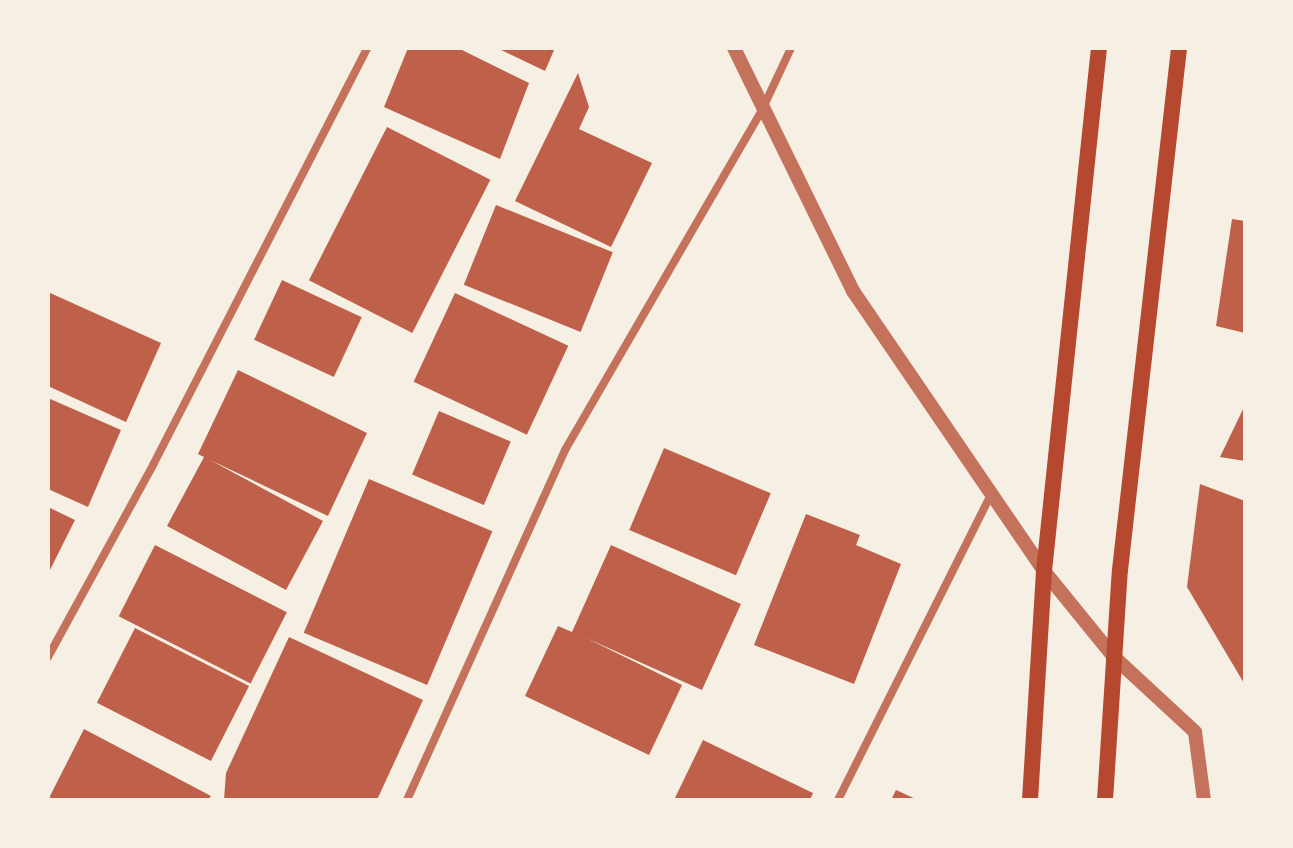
<!DOCTYPE html>
<style>
body{margin:0}
#map{position:relative;width:1293px;height:848px;overflow:hidden;background:#f6efe4;font-family:Commissioner,sans-serif}
div>[style]{position:absolute}
.building>*{inset:0;background:#bf614a;transform-origin:0 0}
.minor>*{height:8px;margin:-4px;padding:0 4px;transform-origin:4px;border-radius:4px;background:#c5725c}
.tertiary>*{height:14px;margin:-7px;padding:0 7px;transform-origin:7px;border-radius:7px;background:#c5725c}
.secondary>*{height:16px;margin:-8px;padding:0 8px;transform-origin:8px;border-radius:8px;background:#b5482f}
span{translate:-50% -50%;white-space:nowrap;text-align:center;line-height:1.15;-webkit-text-stroke:8px #f6efe4;paint-order:stroke}
.frame{position:absolute;inset:0;border:50px solid #f6efe4;pointer-events:none}
</style>
<div id="map">
<div class="building">
<i style="clip-path:polygon(408px 48px,458px 48px,529px 83px,500px 159px,384px 107px)"></i>
<i style="clip-path:polygon(497px 48px,555px 48px,545px 71px)"></i>
<i style="clip-path:polygon(578px 73px,589px 107px,579px 129px,652px 163px,611px 247px,515px 201px)"></i>
<i style="left:387px;top:127px;width:116px;height:172px;rotate:27deg"></i>
<i style="left:496px;top:205px;width:126px;height:86px;rotate:22deg"></i>
<i style="clip-path:polygon(1232px 219px,1245px 221px,1245px 333px,1216px 326px)"></i>
<i style="left:282px;top:280px;width:88px;height:66px;rotate:25deg"></i>
<i style="clip-path:polygon(48px 292px,161px 343px,126px 422px,48px 386px)"></i>
<i style="left:455px;top:293px;width:125px;height:98px;rotate:25deg"></i>
<i style="clip-path:polygon(238px 370px,367px 433px,328px 516px,210px 460px,323px 521px,286px 590px,167px 526px,204px 457px,198px 454px)"></i>
<i style="clip-path:polygon(48px 398px,121px 430px,88px 507px,48px 489px)"></i>
<i style="clip-path:polygon(1245px 405px,1245px 461px,1220px 457px)"></i>
<i style="left:439px;top:411px;width:78px;height:69px;rotate:23deg"></i>
<i style="left:664px;top:448px;width:116px;height:89px;rotate:23deg"></i>
<i style="left:369px;top:479px;width:134px;height:167px;rotate:23deg"></i>
<i style="clip-path:polygon(1200px 484px,1245px 501px,1245px 685px,1187px 587px)"></i>
<i style="clip-path:polygon(48px 507px,75px 520px,48px 574px)"></i>
<i style="clip-path:polygon(806px 514px,860px 535px,856px 545px,901px 564px,854px 684px,754px 645px)"></i>
<i style="left:155px;top:545px;width:148px;height:80px;rotate:27deg"></i>
<i style="clip-path:polygon(611px 545px,741px 604px,702px 690px,586px 638px,682px 685px,649px 755px,525px 696px,558px 626px,572px 632px)"></i>
<i style="left:135px;top:628px;width:128px;height:84px;rotate:27deg"></i>
<i style="clip-path:polygon(289px 637px,423px 700px,377px 800px,224px 800px,226px 773px)"></i>
<i style="clip-path:polygon(84px 729px,211px 796px,208px 800px,48px 800px)"></i>
<i style="clip-path:polygon(703px 740px,813px 793px,810px 800px,674px 800px)"></i>
<i style="clip-path:polygon(896px 790px,918px 800px,891px 800px)"></i>
</div>
<div class="minor">
<i style="left:48px;top:657px;width:219px;rotate:-61.3deg"></i>
<i style="left:153px;top:465px;width:469px;rotate:-62.8deg"></i>
<i style="left:407px;top:800px;width:384px;rotate:-65.7deg"></i>
<i style="left:565px;top:450px;width:393px;rotate:-59.9deg"></i>
<i style="left:762px;top:110px;width:68px;rotate:-64.9deg"></i>
<i style="left:838px;top:800px;width:342px;rotate:-63.4deg"></i>
</div>
<div class="tertiary">
<i style="left:734px;top:48px;width:271px;rotate:63.9deg"></i>
<i style="left:853px;top:291px;width:339px;rotate:55.7deg"></i>
<i style="left:1044px;top:571px;width:111px;rotate:50.9deg"></i>
<i style="left:1114px;top:657px;width:110px;rotate:42.8deg"></i>
<i style="left:1195px;top:732px;width:69px;rotate:82.5deg"></i>
</div>
<div class="secondary">
<i style="left:1030px;top:800px;width:229px;rotate:-86.5deg"></i>
<i style="left:1044px;top:571px;width:526px;rotate:-84deg"></i>
<i style="left:1105px;top:800px;width:230px;rotate:-86.3deg"></i>
<i style="left:1120px;top:570px;width:525px;rotate:-83.55deg"></i>
</div>
<div class="frame"></div>
</div>
